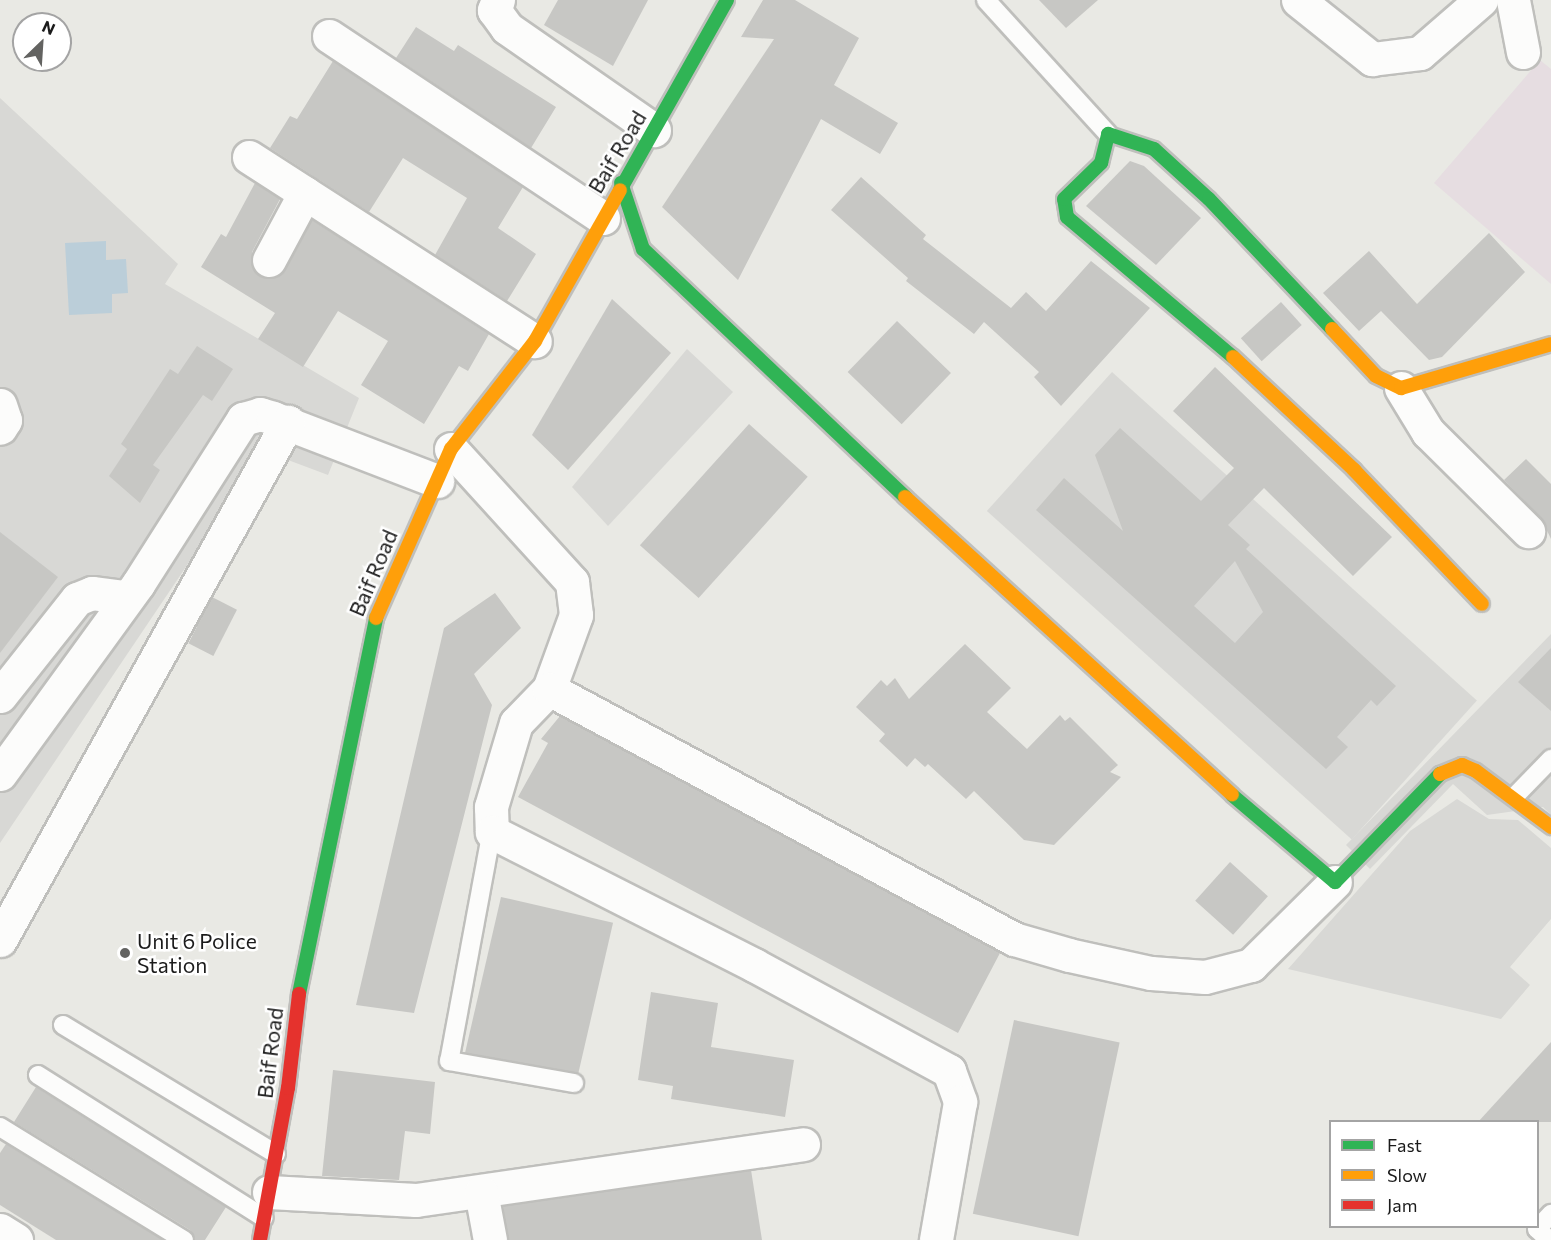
<!DOCTYPE html>
<style>
body{margin:0}
#map{position:relative;width:1551px;height:1240px;overflow:hidden;background:#e9e9e4;font-family:Commissioner,sans-serif}
div>[style]{position:absolute}
.residential>*{inset:0;background:#d8d8d5;transform-origin:0 0}
.industrial>*{inset:0;background:#e6dde1}
.water>*{inset:0;background:#bbced9}
.building>*{inset:0;background:#c7c7c4;transform-origin:0 0}
.roads{filter:drop-shadow(2px 0 #bfbfbc) drop-shadow(-2px 0 #bfbfbc) drop-shadow(0 2px #bfbfbc) drop-shadow(0 -2px #bfbfbc)}
.lane>*{height:18px;margin:-9px;padding:0 9px;transform-origin:9px;border-radius:9px;background:#fcfcfb}
.street>*{height:33px;margin:-16.5px;padding:0 16.5px;transform-origin:16.5px;border-radius:16.5px;background:#fcfcfb}
.fast>*{height:14px;margin:-7px;padding:0 7px;transform-origin:7px;border-radius:7px;background:#30b455}
.slow>*{height:14px;margin:-7px;padding:0 7px;transform-origin:7px;border-radius:7px;background:#ff9f0a}
.jam>*{height:14px;margin:-7px;padding:0 7px;transform-origin:7px;border-radius:7px;background:#e5322d}
.dots>*{width:16px;height:16px;translate:-50% -50%;box-sizing:border-box;border:3px solid #fff;border-radius:50%}
span{translate:-50% -50%;white-space:nowrap;text-align:center;line-height:1.15;-webkit-text-stroke:5px #fff;paint-order:stroke}
.street-label{font-size:21px;color:#1b1b1b}
.poi-label{font-size:21px;color:#1b1b1b}
.left{translate:0 -50%;text-align:left}
.legend{position:absolute;left:1329px;top:1120px;width:210px;height:108px;box-sizing:border-box;background:#fff;border:2px solid #a4a4a4;margin:0;padding:8px 10px;list-style:none;font-size:18px;color:#1b1b1b}
.legend li{display:flex;align-items:center;gap:12px;height:30px}
.legend b{width:30px;border:2px solid #a4a4a4}
.north{position:absolute;left:12px;top:12px;width:60px;height:60px;box-sizing:border-box;background:#fff;border:2px solid #a4a4a4;border-radius:50%;rotate:25deg;font-size:16px;font-weight:700;line-height:24px;text-align:center;color:#1b1b1b}
.north::after{content:'';display:block;margin:auto;width:21px;height:27px;background:#636361;clip-path:polygon(50% 0,100% 100%,50% 72%,0 100%)}
</style>
<div id="map">
<div class="residential">
<i style="clip-path:polygon(0 98px,178px 264px,165px 284px,359px 398px,328px 475px,264px 451px,0 843px)"></i>
<i style="clip-path:polygon(687px 349px,733px 392px,608px 526px,572px 487px)"></i>
<i style="left:1112px;top:372px;width:491px;height:187px;rotate:42deg"></i>
<i style="clip-path:polygon(1551px 634px,1551px 815px,1543px 807px,1487px 815px,1453px 784px,1370px 869px,1346px 845px)"></i>
<i style="clip-path:polygon(1457px 799px,1489px 819px,1518px 820px,1551px 848px,1551px 919px,1510px 967px,1530px 985px,1501px 1019px,1288px 969px,1410px 831px)"></i>
</div>
<div class="industrial">
<i style="clip-path:polygon(1540px 60px,1551px 69px,1551px 284px,1434px 183px)"></i>
</div>
<div class="water">
<i style="clip-path:polygon(106px 241px,106px 260px,126px 259px,128px 293px,112px 294px,112px 313px,69px 315px,65px 243px)"></i>
</div>
<div class="building">
<i style="clip-path:polygon(558px 0,648px 0,613px 66px,544px 25px)"></i>
<i style="clip-path:polygon(763px 0,795px 0,859px 38px,834px 85px,898px 123px,880px 154px,821px 119px,738px 280px,662px 207px,774px 39px,741px 37px)"></i>
<i style="clip-path:polygon(1039px 0,1098px 0,1066px 28px)"></i>
<i style="clip-path:polygon(416px 27px,454px 51px,458px 45px,556px 107px,531px 148px,396px 58px)"></i>
<i style="clip-path:polygon(333px 61px,523px 187px,498px 228px,536px 254px,507px 301px,435px 255px,467px 198px,403px 158px,369px 212px,270px 148px,290px 116px,297px 119px)"></i>
<i style="clip-path:polygon(1130px 161px,1144px 166px,1201px 218px,1156px 265px,1086px 206px)"></i>
<i style="clip-path:polygon(861px 177px,926px 235px,923px 239px,1011px 308px,1026px 292px,1046px 311px,1091px 261px,1150px 308px,1061px 406px,1034px 377px,1039px 372px,984px 322px,974px 334px,906px 281px,908px 278px,831px 210px)"></i>
<i style="clip-path:polygon(255px 183px,280px 199px,252px 252px,253px 269px,260px 276px,270px 279px,285px 269px,312px 220px,489px 334px,468px 371px,459px 366px,424px 424px,361px 385px,388px 341px,338px 311px,303px 367px,258px 339px,275px 313px,201px 267px,221px 234px,226px 237px)"></i>
<i style="clip-path:polygon(1489px 233px,1525px 272px,1442px 357px,1429px 360px,1381px 311px,1359px 331px,1323px 293px,1369px 251px,1417px 304px)"></i>
<i style="clip-path:polygon(612px 299px,671px 353px,568px 470px,532px 435px)"></i>
<i style="left:1281px;top:302px;width:31px;height:54px;rotate:48deg"></i>
<i style="left:897px;top:321px;width:75px;height:71px;rotate:44deg"></i>
<i style="clip-path:polygon(197px 346px,233px 369px,212px 401px,203px 395px,153px 465px,160px 470px,140px 503px,109px 476px,127px 449px,121px 444px,170px 369px,178px 374px)"></i>
<i style="clip-path:polygon(evenodd,1215px 367px,1392px 537px,1353px 576px,1264px 488px,1228px 525px,1250px 545px,1246px 549px,1396px 686px,1377px 706px,1371px 700px,1337px 737px,1348px 747px,1326px 769px,1036px 510px,1064px 478px,1123px 531px,1095px 455px,1120px 428px,1201px 501px,1234px 468px,1173px 411px,1215px 367px,1235px 561px,1263px 612px,1235px 643px,1194px 606px,1235px 561px)"></i>
<i style="left:749px;top:424px;width:79px;height:163px;rotate:42deg"></i>
<i style="clip-path:polygon(1526px 459px,1551px 484px,1551px 539px,1541px 518px,1504px 480px)"></i>
<i style="clip-path:polygon(0 532px,58px 577px,0 653px)"></i>
<i style="clip-path:polygon(495px 593px,521px 628px,474px 674px,492px 705px,414px 1013px,356px 1005px,444px 628px)"></i>
<i style="left:212px;top:597px;width:28px;height:52px;rotate:27deg"></i>
<i style="clip-path:polygon(965px 644px,1011px 688px,987px 712px,1027px 749px,1060px 715px,1065px 721px,1070px 717px,1118px 765px,1110px 772px,1121px 777px,1054px 845px,1024px 840px,974px 791px,966px 799px,928px 764px,925px 767px,915px 758px,907px 767px,879px 741px,885px 734px,856px 707px,881px 680px,887px 686px,895px 678px,909px 699px)"></i>
<i style="clip-path:polygon(1551px 648px,1551px 711px,1518px 682px)"></i>
<i style="clip-path:polygon(560px 716px,1000px 953px,958px 1033px,518px 797px,548px 743px,541px 739px)"></i>
<i style="left:1230px;top:862px;width:51px;height:52px;rotate:42deg"></i>
<i style="left:501px;top:897px;width:115px;height:160px;rotate:13deg"></i>
<i style="clip-path:polygon(651px 992px,718px 1003px,711px 1047px,794px 1060px,785px 1117px,671px 1099px,673px 1086px,638px 1080px)"></i>
<i style="left:1014px;top:1020px;width:108px;height:198px;rotate:12deg"></i>
<i style="clip-path:polygon(1551px 1042px,1551px 1122px,1478px 1122px)"></i>
<i style="clip-path:polygon(333px 1070px,435px 1082px,430px 1134px,405px 1131px,399px 1180px,322px 1176px)"></i>
<i style="clip-path:polygon(36px 1087px,226px 1207px,205px 1240px,195px 1240px,190px 1230px,14px 1122px)"></i>
<i style="clip-path:polygon(6px 1144px,163px 1240px,56px 1240px,0 1205px,0 1153px)"></i>
<i style="clip-path:polygon(751px 1170px,762px 1240px,508px 1240px,503px 1206px)"></i>
</div>
<div class="roads">
<div class="lane">
<i style="left:986px;top:0;width:181px;rotate:47.7deg"></i>
<i style="left:1515px;top:796px;width:52px;rotate:-45.8deg"></i>
<i style="left:492px;top:830px;width:235px;rotate:100.5deg"></i>
<i style="left:449px;top:1061px;width:127px;rotate:10deg"></i>
<i style="left:63px;top:1025px;width:249px;rotate:31.2deg"></i>
<i style="left:38px;top:1075px;width:267px;rotate:32.3deg"></i>
<i style="left:0;top:1127px;width:216px;rotate:31.6deg"></i>
<i style="left:1549px;top:1240px;width:16px;rotate:-137deg"></i>
<i style="left:1537px;top:1229px;width:21px;rotate:-47deg"></i>
</div>
<div class="street">
<i style="left:498px;top:0;width:11px;rotate:112deg"></i>
<i style="left:494px;top:10px;width:22px;rotate:54deg"></i>
<i style="left:507px;top:28px;width:179px;rotate:34.8deg"></i>
<i style="left:1298px;top:0;width:95px;rotate:38.6deg"></i>
<i style="left:1372px;top:59px;width:48px;rotate:-7.1deg"></i>
<i style="left:1420px;top:53px;width:81px;rotate:-41deg"></i>
<i style="left:1513px;top:0;width:53px;rotate:79.1deg"></i>
<i style="left:329px;top:36px;width:329px;rotate:33.6deg"></i>
<i style="left:249px;top:157px;width:340px;rotate:32.8deg"></i>
<i style="left:269px;top:260px;width:76px;rotate:-61.8deg"></i>
<i style="left:1401px;top:388px;width:52px;rotate:58.5deg"></i>
<i style="left:1428px;top:432px;width:141px;rotate:44.7deg"></i>
<i style="left:0;top:405px;width:16px;rotate:72deg"></i>
<i style="left:5px;top:420px;width:9px;rotate:122deg"></i>
<i style="left:451px;top:449px;width:180px;rotate:47.7deg"></i>
<i style="left:572px;top:582px;width:33px;rotate:83deg"></i>
<i style="left:576px;top:615px;width:79px;rotate:110deg"></i>
<i style="left:549px;top:689px;width:47px;rotate:134.1deg"></i>
<i style="left:516px;top:723px;width:88px;rotate:106.6deg"></i>
<i style="left:491px;top:807px;width:25px;rotate:88deg"></i>
<i style="left:492px;top:832px;width:294px;rotate:26.9deg"></i>
<i style="left:754px;top:965px;width:222px;rotate:28.5deg"></i>
<i style="left:949px;top:1071px;width:33px;rotate:70deg"></i>
<i style="left:960px;top:1102px;width:140px;rotate:99.9deg"></i>
<i style="left:549px;top:689px;width:528px;rotate:28.26deg"></i>
<i style="left:1014px;top:939px;width:57px;rotate:16.2deg"></i>
<i style="left:1069px;top:955px;width:84px;rotate:12.4deg"></i>
<i style="left:1151px;top:973px;width:54px;rotate:4.2deg"></i>
<i style="left:1205px;top:977px;width:48px;rotate:-14.6deg"></i>
<i style="left:1251px;top:965px;width:118px;rotate:-44.7deg"></i>
<i style="left:0;top:696px;width:124px;rotate:-51.6deg"></i>
<i style="left:77px;top:599px;width:16px;rotate:-22deg"></i>
<i style="left:92px;top:593px;width:35px;rotate:7deg"></i>
<i style="left:0;top:774px;width:235px;rotate:-54deg"></i>
<i style="left:138px;top:584px;width:196px;rotate:-57.5deg"></i>
<i style="left:243px;top:419px;width:18px;rotate:-16deg"></i>
<i style="left:260px;top:414px;width:14px;rotate:17deg"></i>
<i style="left:273px;top:418px;width:176px;rotate:21deg"></i>
<i style="left:0;top:940px;width:593px;rotate:-60.93deg"></i>
<i style="left:269px;top:1192px;width:147px;rotate:3.1deg"></i>
<i style="left:416px;top:1200px;width:391px;rotate:-8.2deg"></i>
<i style="left:481px;top:1192px;width:49px;rotate:79.4deg"></i>
<i style="left:0;top:1230px;width:19px;rotate:32deg"></i>
</div>
<div class="fast">
<i style="left:621px;top:183px;width:70px;rotate:71.6deg"></i>
<i style="left:643px;top:249px;width:361px;rotate:43.4deg"></i>
<i style="left:620px;top:190px;width:218px;rotate:-60.6deg"></i>
<i style="left:1233px;top:357px;width:217px;rotate:-139.9deg"></i>
<i style="left:1067px;top:217px;width:18px;rotate:-99deg"></i>
<i style="left:1064px;top:199px;width:52px;rotate:-44.2deg"></i>
<i style="left:1101px;top:163px;width:30px;rotate:-76deg"></i>
<i style="left:1108px;top:134px;width:48px;rotate:18.1deg"></i>
<i style="left:1154px;top:149px;width:74px;rotate:42.3deg"></i>
<i style="left:1209px;top:199px;width:179px;rotate:46.6deg"></i>
<i style="left:1232px;top:795px;width:135px;rotate:40.2deg"></i>
<i style="left:1335px;top:882px;width:151px;rotate:-45.8deg"></i>
<i style="left:299px;top:994px;width:384px;rotate:-78.4deg"></i>
</div>
<div class="slow">
<i style="left:1332px;top:329px;width:64px;rotate:46.9deg"></i>
<i style="left:1376px;top:376px;width:28px;rotate:26deg"></i>
<i style="left:1401px;top:388px;width:156px;rotate:-16.3deg"></i>
<i style="left:1233px;top:357px;width:166px;rotate:43deg"></i>
<i style="left:1354px;top:470px;width:185px;rotate:46.3deg"></i>
<i style="left:905px;top:497px;width:442px;rotate:42.3deg"></i>
<i style="left:376px;top:618px;width:185px;rotate:-66.1deg"></i>
<i style="left:451px;top:449px;width:137px;rotate:-52.1deg"></i>
<i style="left:535px;top:341px;width:173px;rotate:-60.6deg"></i>
<i style="left:1440px;top:774px;width:24px;rotate:-22deg"></i>
<i style="left:1462px;top:765px;width:15px;rotate:23deg"></i>
<i style="left:1476px;top:771px;width:94px;rotate:36.7deg"></i>
</div>
<div class="jam">
<i style="left:260px;top:1240px;width:155px;rotate:-79.6deg"></i>
<i style="left:288px;top:1088px;width:95px;rotate:-83.3deg"></i>
</div>
</div>
<div class="dots">
<i style="left:125px;top:953px;background:#636361"></i>
</div>
<div class="street-label">
<span style="left:617px;top:152px;rotate:-59deg">Baif Road</span>
<span style="left:373px;top:573px;rotate:-67deg">Baif Road</span>
<span style="left:270px;top:1053px;rotate:-83deg">Baif Road</span>
</div>
<div class="poi-label">
<span class="left" style="left:137px;top:953px">Unit 6 Police<br>Station</span>
</div>
<ul class="legend">
<li><b style="height:8px;background:#30b455"></b>Fast</li>
<li><b style="height:8px;background:#ff9f0a"></b>Slow</li>
<li><b style="height:8px;background:#e5322d"></b>Jam</li>
</ul>
<div class="north">N</div>
</div>
